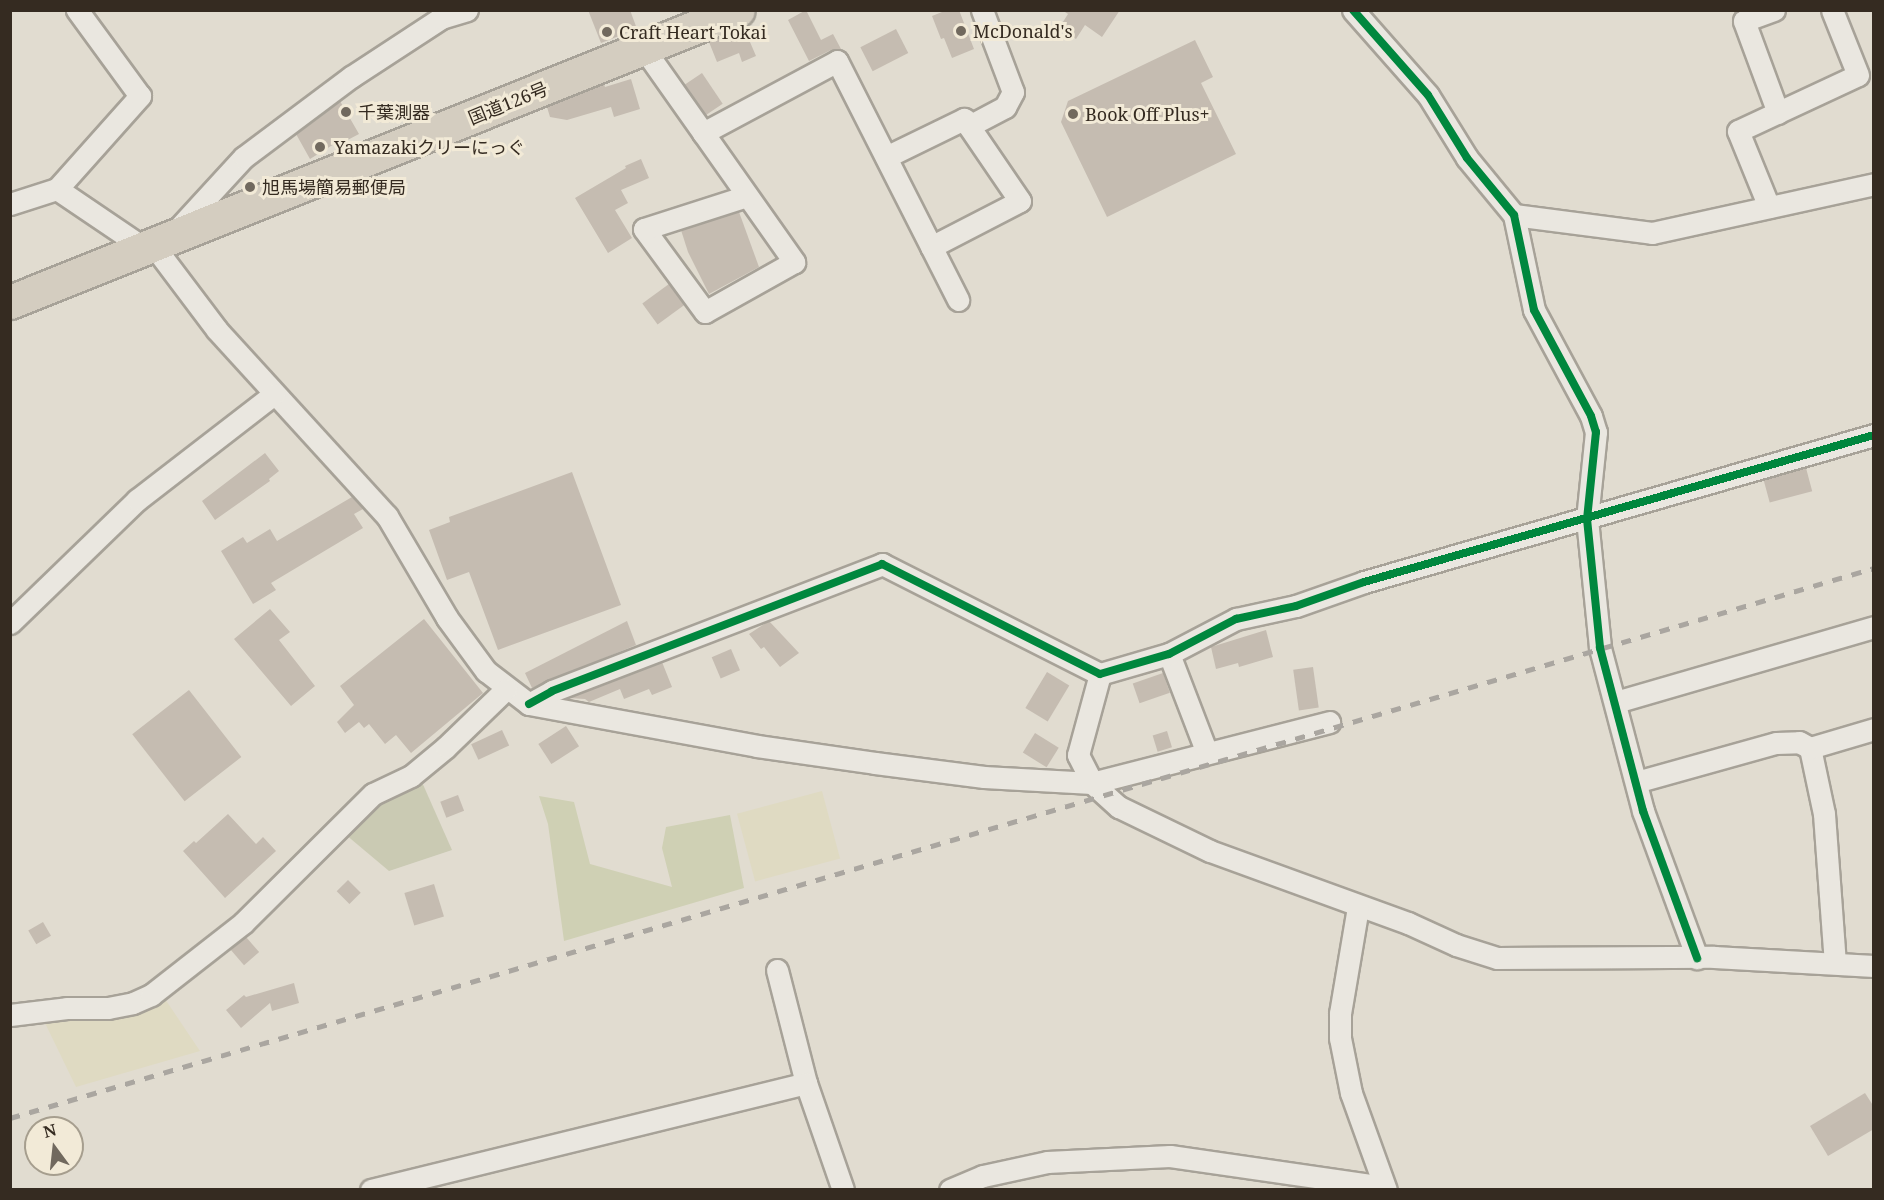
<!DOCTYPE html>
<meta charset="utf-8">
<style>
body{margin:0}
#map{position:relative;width:1884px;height:1200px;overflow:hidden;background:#e1dcd0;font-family:"Noto Serif","Noto Sans JP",serif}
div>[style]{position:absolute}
.farmland>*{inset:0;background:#dfdac2;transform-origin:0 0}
.green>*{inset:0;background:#cfd0b4}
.cemetery>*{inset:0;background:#cacab3}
.building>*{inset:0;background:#c5bcb1;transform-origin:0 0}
.roads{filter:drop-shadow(2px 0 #a7a298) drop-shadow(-2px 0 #a7a298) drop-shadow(0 2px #a7a298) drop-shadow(0 -2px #a7a298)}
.street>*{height:21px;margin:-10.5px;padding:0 10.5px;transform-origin:10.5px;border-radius:10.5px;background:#eae7e0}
.highway>*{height:33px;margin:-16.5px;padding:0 16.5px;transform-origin:16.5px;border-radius:16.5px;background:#d4cdc0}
.rail>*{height:4.5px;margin-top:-2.25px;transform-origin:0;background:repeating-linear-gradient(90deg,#aaa6a0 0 10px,transparent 0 20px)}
.cycleway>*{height:8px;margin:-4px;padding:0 4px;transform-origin:4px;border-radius:4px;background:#00873e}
.dots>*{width:16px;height:16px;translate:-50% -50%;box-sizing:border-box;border:3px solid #f2ead7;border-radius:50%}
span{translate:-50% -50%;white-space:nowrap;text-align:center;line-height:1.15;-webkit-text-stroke:6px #f2ead7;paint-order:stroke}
.poi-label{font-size:18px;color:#352b21}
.left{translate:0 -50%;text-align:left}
.street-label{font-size:18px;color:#352b21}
.frame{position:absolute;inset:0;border:12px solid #352b21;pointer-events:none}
.north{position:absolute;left:24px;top:1116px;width:60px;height:60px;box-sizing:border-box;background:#f2ead7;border:2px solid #a69e8e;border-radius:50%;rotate:345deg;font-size:16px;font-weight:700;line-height:24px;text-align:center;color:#352b21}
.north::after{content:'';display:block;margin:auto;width:21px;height:27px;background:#71695e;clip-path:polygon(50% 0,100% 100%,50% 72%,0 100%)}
</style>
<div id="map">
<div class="farmland">
<i style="left:822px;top:791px;width:70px;height:88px;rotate:75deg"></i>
<i style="clip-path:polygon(163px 996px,200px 1051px,76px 1087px,44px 1021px)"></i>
</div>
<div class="green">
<i style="clip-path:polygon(539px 796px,574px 802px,590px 864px,672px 887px,662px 848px,666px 827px,730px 815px,744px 888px,564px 941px,548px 824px)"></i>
</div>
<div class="cemetery">
<i style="clip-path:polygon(421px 780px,452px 850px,389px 871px,345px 834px,375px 800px)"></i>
</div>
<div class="building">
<i style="clip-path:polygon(588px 10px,630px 10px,637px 29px,601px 43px)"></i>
<i style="clip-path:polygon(806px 10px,821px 40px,833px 34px,841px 49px,831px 50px,809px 61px,788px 20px)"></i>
<i style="clip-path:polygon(947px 10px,959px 10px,974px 49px,952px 58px,944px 38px,941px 39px,932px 16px)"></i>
<i style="clip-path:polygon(1062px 10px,1120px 10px,1102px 37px,1085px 25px,1076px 39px,1059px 28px,1068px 14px)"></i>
<i style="clip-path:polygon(744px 28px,756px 56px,742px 62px,739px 53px,717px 62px,709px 42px)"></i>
<i style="left:896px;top:29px;width:27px;height:40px;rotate:63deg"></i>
<i style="clip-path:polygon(1195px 40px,1213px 77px,1201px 83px,1236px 154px,1107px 217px,1061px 122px,1068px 101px)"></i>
<i style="left:702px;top:73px;width:37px;height:21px;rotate:56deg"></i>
<i style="clip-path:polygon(631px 79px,640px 109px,614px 117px,611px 107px,567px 120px,550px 117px,547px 107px,604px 84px,605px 87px)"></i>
<i style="clip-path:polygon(340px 101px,359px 134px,340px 144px,339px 141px,310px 159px,296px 134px)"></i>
<i style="clip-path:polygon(641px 159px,649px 178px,621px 190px,628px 203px,615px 210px,632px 238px,608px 253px,575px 198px,626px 168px,625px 166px)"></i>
<i style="clip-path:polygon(739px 212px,759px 267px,709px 294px,688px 252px,681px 230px)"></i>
<i style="left:669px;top:284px;width:26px;height:33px;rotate:54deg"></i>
<i style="clip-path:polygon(265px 453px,279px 471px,269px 479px,270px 481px,215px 520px,202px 501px)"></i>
<i style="left:1806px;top:468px;width:24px;height:44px;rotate:75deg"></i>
<i style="clip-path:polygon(572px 472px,621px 605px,498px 650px,469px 572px,447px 580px,429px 530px,450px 522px,449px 517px)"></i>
<i style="clip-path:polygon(352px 497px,363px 509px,354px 514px,363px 528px,271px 583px,276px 590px,253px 604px,221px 551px,243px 537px,247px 543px,270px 529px,277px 541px)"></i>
<i style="clip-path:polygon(270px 609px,290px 632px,279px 640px,315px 686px,291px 706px,234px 639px)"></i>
<i style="clip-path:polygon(424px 619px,483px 693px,411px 753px,396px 735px,385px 744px,369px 724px,364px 728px,359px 722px,345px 733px,337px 722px,354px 705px,340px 686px)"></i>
<i style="clip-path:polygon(627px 621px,636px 645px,532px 688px,525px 673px)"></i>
<i style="clip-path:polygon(769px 621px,799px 653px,780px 667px,764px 647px,761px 649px,749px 634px)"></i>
<i style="clip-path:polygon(1266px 630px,1273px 657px,1239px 667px,1238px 663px,1216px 669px,1211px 647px)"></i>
<i style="left:731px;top:649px;width:23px;height:21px;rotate:67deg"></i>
<i style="clip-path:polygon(662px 662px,672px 687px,652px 695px,649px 689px,624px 699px,620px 689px,589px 702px,585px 699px,568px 698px)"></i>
<i style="left:1313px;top:667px;width:41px;height:20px;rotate:82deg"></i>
<i style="left:1047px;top:672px;width:26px;height:42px;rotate:31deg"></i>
<i style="left:1163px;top:673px;width:21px;height:32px;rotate:71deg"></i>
<i style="left:189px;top:690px;width:85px;height:72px;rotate:52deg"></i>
<i style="left:566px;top:726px;width:24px;height:33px;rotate:57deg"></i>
<i style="left:502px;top:730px;width:17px;height:34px;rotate:65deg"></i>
<i style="left:1167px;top:731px;width:17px;height:15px;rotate:73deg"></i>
<i style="left:1035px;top:733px;width:28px;height:23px;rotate:32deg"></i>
<i style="left:458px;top:795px;width:17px;height:19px;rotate:69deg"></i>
<i style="clip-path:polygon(228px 814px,256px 844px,263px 837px,276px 851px,225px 898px,183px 851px,194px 841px,196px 843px)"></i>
<i style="left:348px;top:880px;width:18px;height:16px;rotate:45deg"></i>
<i style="left:434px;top:884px;width:34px;height:31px;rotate:73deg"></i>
<i style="left:43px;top:922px;width:16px;height:17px;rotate:60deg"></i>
<i style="left:246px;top:937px;width:20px;height:20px;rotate:49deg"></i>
<i style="clip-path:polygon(294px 983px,299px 1003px,272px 1011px,270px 1003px,241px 1028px,226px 1010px,244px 995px,246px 997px)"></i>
<i style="clip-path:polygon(1865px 1093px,1874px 1107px,1874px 1129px,1828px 1156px,1810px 1126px)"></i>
</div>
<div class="roads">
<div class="street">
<i style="left:1353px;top:10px;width:113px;rotate:48.6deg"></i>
<i style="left:1428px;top:95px;width:74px;rotate:58.2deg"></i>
<i style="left:1467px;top:158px;width:74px;rotate:50.5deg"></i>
<i style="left:1514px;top:215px;width:97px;rotate:78.1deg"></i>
<i style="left:1534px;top:310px;width:120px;rotate:61.7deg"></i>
<i style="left:1591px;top:416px;width:17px;rotate:73deg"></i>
<i style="left:1596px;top:432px;width:87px;rotate:95.9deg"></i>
<i style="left:1587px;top:519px;width:130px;rotate:84.2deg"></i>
<i style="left:1600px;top:648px;width:169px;rotate:75.2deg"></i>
<i style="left:1643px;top:811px;width:157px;rotate:69.8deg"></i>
<i style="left:1774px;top:10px;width:32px;rotate:160deg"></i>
<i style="left:1744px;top:21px;width:98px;rotate:69.7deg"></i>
<i style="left:644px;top:49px;width:261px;rotate:54.8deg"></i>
<i style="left:794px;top:262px;width:102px;rotate:150.7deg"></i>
<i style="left:705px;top:312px;width:103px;rotate:-126.3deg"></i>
<i style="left:644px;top:229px;width:108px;rotate:-17.8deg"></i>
<i style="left:969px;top:126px;width:41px;rotate:-27.8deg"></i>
<i style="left:1005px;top:107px;width:17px;rotate:-62deg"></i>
<i style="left:1013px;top:92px;width:88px;rotate:-110.7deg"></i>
<i style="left:703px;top:133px;width:152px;rotate:-28.2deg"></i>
<i style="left:837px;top:61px;width:268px;rotate:63.1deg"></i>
<i style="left:886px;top:157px;width:87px;rotate:-26deg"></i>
<i style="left:964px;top:119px;width:99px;rotate:55.7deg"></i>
<i style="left:1020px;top:201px;width:100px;rotate:152.7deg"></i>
<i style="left:57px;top:189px;width:125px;rotate:-48.3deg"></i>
<i style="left:140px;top:96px;width:107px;rotate:-126.2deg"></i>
<i style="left:10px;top:204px;width:49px;rotate:-17.7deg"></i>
<i style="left:57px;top:189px;width:105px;rotate:34.1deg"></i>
<i style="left:1769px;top:207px;width:82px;rotate:-112.2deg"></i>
<i style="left:1738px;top:131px;width:132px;rotate:-25deg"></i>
<i style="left:1858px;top:75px;width:70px;rotate:-111.8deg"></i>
<i style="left:1514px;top:215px;width:139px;rotate:7.4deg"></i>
<i style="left:1652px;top:233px;width:227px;rotate:-12.4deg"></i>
<i style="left:174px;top:233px;width:103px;rotate:-47.4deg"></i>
<i style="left:244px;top:157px;width:134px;rotate:-36.8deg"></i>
<i style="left:351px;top:77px;width:108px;rotate:-33.2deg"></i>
<i style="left:441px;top:18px;width:27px;rotate:-17deg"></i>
<i style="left:153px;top:245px;width:106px;rotate:53deg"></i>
<i style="left:217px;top:330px;width:252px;rotate:47.6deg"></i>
<i style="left:387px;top:516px;width:118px;rotate:59.5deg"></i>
<i style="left:447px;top:618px;width:66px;rotate:53.7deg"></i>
<i style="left:486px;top:671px;width:54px;rotate:37.5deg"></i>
<i style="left:529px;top:704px;width:232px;rotate:10.4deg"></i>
<i style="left:757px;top:746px;width:119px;rotate:8.2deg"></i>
<i style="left:875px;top:763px;width:110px;rotate:7.3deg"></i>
<i style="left:984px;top:777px;width:108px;rotate:3.2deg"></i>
<i style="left:1092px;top:783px;width:245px;rotate:-14.4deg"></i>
<i style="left:10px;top:623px;width:177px;rotate:-44.1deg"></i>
<i style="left:137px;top:500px;width:173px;rotate:-37.7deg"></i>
<i style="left:1169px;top:654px;width:106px;rotate:69deg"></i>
<i style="left:1100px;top:674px;width:84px;rotate:105.2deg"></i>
<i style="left:1078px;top:755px;width:31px;rotate:63deg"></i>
<i style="left:1092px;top:783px;width:36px;rotate:42deg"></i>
<i style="left:1119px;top:807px;width:101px;rotate:25.8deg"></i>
<i style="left:1210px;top:851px;width:211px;rotate:20deg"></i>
<i style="left:1408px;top:923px;width:53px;rotate:24.6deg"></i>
<i style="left:1456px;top:945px;width:43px;rotate:17.6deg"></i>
<i style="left:1497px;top:958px;width:217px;rotate:-0.3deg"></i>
<i style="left:1714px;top:957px;width:160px;rotate:3.2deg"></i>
<i style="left:1616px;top:702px;width:269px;rotate:-16.2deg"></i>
<i style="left:529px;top:704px;width:26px;rotate:-29deg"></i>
<i style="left:552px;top:691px;width:354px;rotate:-21deg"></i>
<i style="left:882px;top:564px;width:244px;rotate:26.8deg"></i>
<i style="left:1100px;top:674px;width:72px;rotate:-16.2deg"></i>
<i style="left:1169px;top:654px;width:76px;rotate:-27.6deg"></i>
<i style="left:1236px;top:619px;width:61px;rotate:-12.2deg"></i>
<i style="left:1296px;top:606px;width:72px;rotate:-19.4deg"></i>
<i style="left:1364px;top:582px;width:531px;rotate:-16.08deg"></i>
<i style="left:1810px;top:748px;width:67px;rotate:78deg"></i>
<i style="left:1824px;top:814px;width:149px;rotate:85.8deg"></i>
<i style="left:1636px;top:782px;width:145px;rotate:-15.6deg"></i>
<i style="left:1776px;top:743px;width:23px;rotate:-2deg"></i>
<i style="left:1799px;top:742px;width:13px;rotate:29deg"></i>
<i style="left:1810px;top:748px;width:67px;rotate:-16.5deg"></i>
<i style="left:1358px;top:907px;width:108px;rotate:99.6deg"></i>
<i style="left:1340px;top:1013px;width:25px;rotate:90deg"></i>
<i style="left:1340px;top:1038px;width:56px;rotate:78.7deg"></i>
<i style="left:1351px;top:1093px;width:103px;rotate:70.2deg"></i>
<i style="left:777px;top:970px;width:117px;rotate:75.6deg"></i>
<i style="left:806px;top:1083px;width:113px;rotate:70.9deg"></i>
<i style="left:10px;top:1015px;width:57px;rotate:-7deg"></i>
<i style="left:67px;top:1008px;width:41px"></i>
<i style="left:108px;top:1008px;width:25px;rotate:-11deg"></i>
<i style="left:133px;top:1003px;width:20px;rotate:-24deg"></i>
<i style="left:151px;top:995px;width:117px;rotate:-38deg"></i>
<i style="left:243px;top:923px;width:183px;rotate:-44.8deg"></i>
<i style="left:373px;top:794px;width:42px;rotate:-25.3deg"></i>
<i style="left:411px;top:776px;width:45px;rotate:-39.6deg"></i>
<i style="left:446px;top:747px;width:83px;rotate:-44deg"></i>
<i style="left:371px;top:1190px;width:448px;rotate:-13.8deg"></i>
<i style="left:950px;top:1190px;width:36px;rotate:-23deg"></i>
<i style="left:983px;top:1176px;width:66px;rotate:-12.3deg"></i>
<i style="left:1047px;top:1162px;width:123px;rotate:-2.8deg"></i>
<i style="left:1170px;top:1156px;width:216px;rotate:8.2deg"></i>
</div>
<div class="highway">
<i style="left:10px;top:302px;width:784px;rotate:-21.86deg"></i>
</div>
</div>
<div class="rail">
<i style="left:10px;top:1118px;width:1943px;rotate:-16.44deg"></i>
</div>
<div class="cycleway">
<i style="left:1353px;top:10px;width:113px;rotate:48.6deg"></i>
<i style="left:1428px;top:95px;width:74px;rotate:58.2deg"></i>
<i style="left:1467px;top:158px;width:74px;rotate:50.5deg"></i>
<i style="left:1514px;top:215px;width:97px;rotate:78.1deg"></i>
<i style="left:1534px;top:310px;width:120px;rotate:61.7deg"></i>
<i style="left:1591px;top:416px;width:17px;rotate:73deg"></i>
<i style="left:1596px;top:432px;width:87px;rotate:95.9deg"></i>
<i style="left:1587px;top:519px;width:130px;rotate:84.2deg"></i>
<i style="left:1600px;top:648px;width:169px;rotate:75.2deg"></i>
<i style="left:1643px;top:811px;width:157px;rotate:69.8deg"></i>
<i style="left:529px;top:704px;width:26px;rotate:-29deg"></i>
<i style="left:552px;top:691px;width:354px;rotate:-21deg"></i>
<i style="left:882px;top:564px;width:244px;rotate:26.8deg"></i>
<i style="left:1100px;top:674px;width:72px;rotate:-16.2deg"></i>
<i style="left:1169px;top:654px;width:76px;rotate:-27.6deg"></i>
<i style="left:1236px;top:619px;width:61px;rotate:-12.2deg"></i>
<i style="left:1296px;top:606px;width:72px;rotate:-19.4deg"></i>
<i style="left:1364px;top:582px;width:531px;rotate:-16.08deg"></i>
</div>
<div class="dots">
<i style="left:961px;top:31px;background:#71695e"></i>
<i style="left:607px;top:32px;background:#71695e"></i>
<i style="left:346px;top:112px;background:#71695e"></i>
<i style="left:1073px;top:114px;background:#71695e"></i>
<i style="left:320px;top:147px;background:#71695e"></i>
<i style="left:250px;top:187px;background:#71695e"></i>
</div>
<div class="poi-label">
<span class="left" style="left:973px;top:31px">McDonald's</span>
<span class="left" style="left:619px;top:32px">Craft Heart Tokai</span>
<span class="left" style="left:358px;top:112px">千葉測器</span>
<span class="left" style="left:1085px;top:114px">Book Off Plus+</span>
<span class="left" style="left:334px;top:147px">Yamazakiクリーにっぐ</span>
<span class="left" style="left:262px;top:187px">旭馬場簡易郵便局</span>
</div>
<div class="street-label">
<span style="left:508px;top:103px;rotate:-22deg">国道126号</span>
</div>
<div class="frame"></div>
<div class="north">N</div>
</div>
